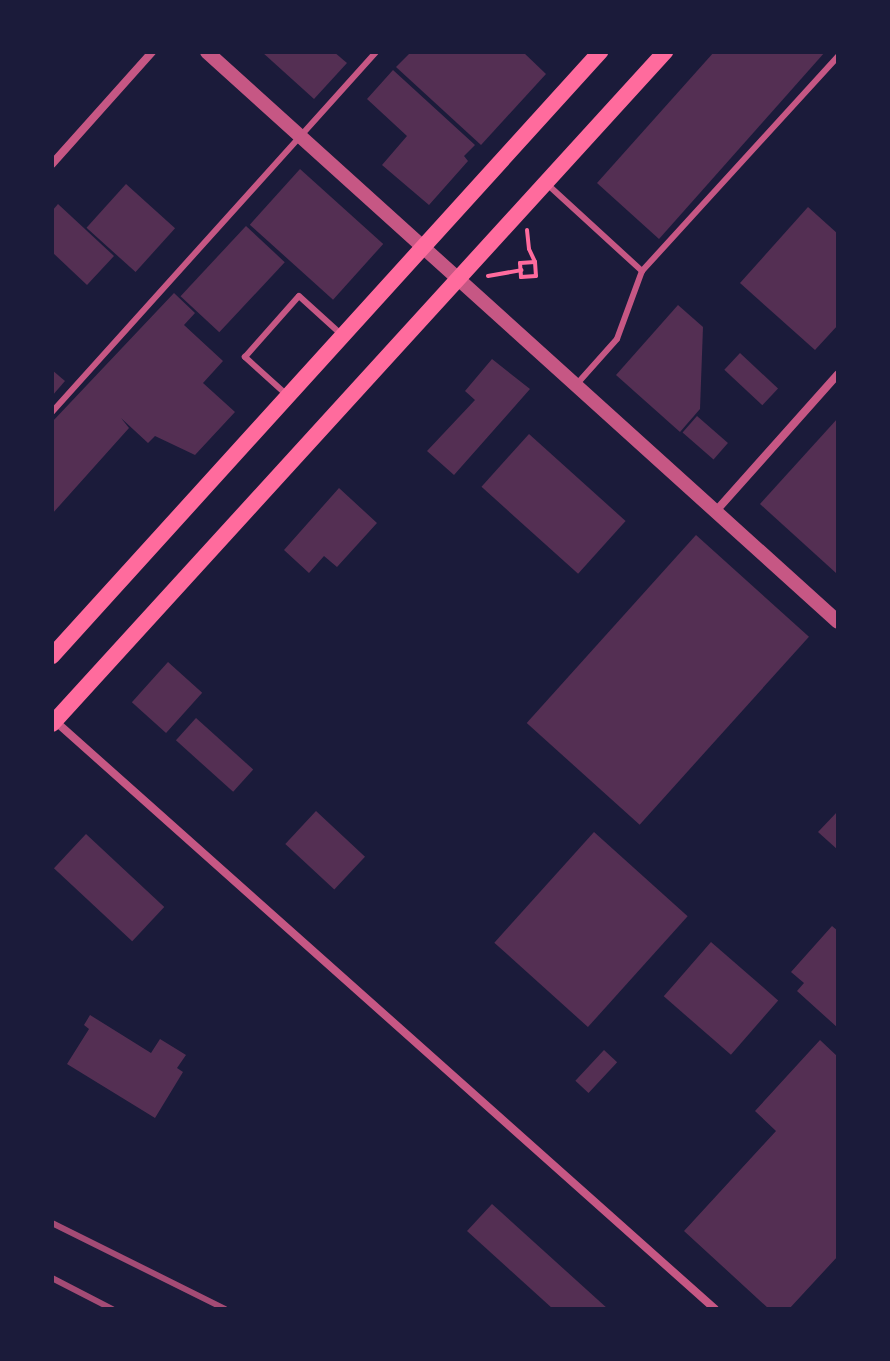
<!DOCTYPE html>
<style>
body{margin:0}
#map{position:relative;width:890px;height:1361px;overflow:hidden;background:#1b1b3a;font-family:Manrope,sans-serif}
div>[style]{position:absolute}
.building>*{inset:0;background:#542f53;transform-origin:0 0}
.path>*{height:4px;margin:-2px;padding:0 2px;transform-origin:2px;border-radius:2px;background:#ff6b9d}
.service>*{height:6px;margin:-3px;padding:0 3px;transform-origin:3px;border-radius:3px;background:#c65784}
.minor>*{height:8px;margin:-4px;padding:0 4px;transform-origin:4px;border-radius:4px;background:#c65784}
.tertiary>*{height:14px;margin:-7px;padding:0 7px;transform-origin:7px;border-radius:7px;background:#c65784}
.secondary>*{height:16px;margin:-8px;padding:0 8px;transform-origin:8px;border-radius:8px;background:#ff6b9d}
.rail>*{height:6px;margin:-3px;padding:0 3px;transform-origin:3px;border-radius:3px;background:#a44b75}
span{translate:-50% -50%;white-space:nowrap;text-align:center;line-height:1.15;-webkit-text-stroke:7px #1b1b3a;paint-order:stroke}
.frame{position:absolute;inset:0;border:54px solid #1b1b3a;pointer-events:none}
</style>
<div id="map">
<div class="building">
<i style="clip-path:polygon(262px 52px,334px 52px,347px 63px,314px 99px)"></i>
<i style="clip-path:polygon(411px 52px,523px 52px,546px 74px,481px 145px,396px 67px)"></i>
<i style="clip-path:polygon(714px 52px,825px 52px,659px 239px,597px 183px)"></i>
<i style="clip-path:polygon(393px 70px,475px 145px,464px 156px,468px 161px,429px 205px,382px 165px,407px 136px,367px 99px)"></i>
<i style="left:300px;top:169px;width:112px;height:75px;rotate:42deg"></i>
<i style="left:126px;top:184px;width:66px;height:59px;rotate:42deg"></i>
<i style="clip-path:polygon(58px 204px,114px 256px,87px 285px,52px 252px,52px 211px)"></i>
<i style="clip-path:polygon(808px 207px,838px 234px,838px 325px,815px 350px,740px 283px)"></i>
<i style="left:246px;top:226px;width:53px;height:96px;rotate:43deg"></i>
<i style="clip-path:polygon(174px 293px,195px 313px,184px 325px,223px 361px,203px 383px,235px 412px,195px 455px,155px 436px,148px 443px,121px 418px,129px 428px,52px 514px,52px 422px)"></i>
<i style="clip-path:polygon(678px 305px,703px 327px,700px 409px,680px 432px,616px 375px)"></i>
<i style="left:740px;top:353px;width:52px;height:23px;rotate:43deg"></i>
<i style="clip-path:polygon(492px 359px,530px 389px,454px 475px,427px 451px,475px 400px,465px 391px)"></i>
<i style="clip-path:polygon(52px 370px,65px 381px,52px 396px)"></i>
<i style="left:697px;top:416px;width:41px;height:22px;rotate:41deg"></i>
<i style="clip-path:polygon(838px 418px,838px 571px,836px 573px,760px 504px)"></i>
<i style="left:529px;top:434px;width:130px;height:71px;rotate:42deg"></i>
<i style="clip-path:polygon(339px 488px,377px 523px,337px 567px,324px 556px,309px 573px,284px 550px)"></i>
<i style="left:696px;top:535px;width:152px;height:253px;rotate:42deg"></i>
<i style="left:168px;top:662px;width:46px;height:54px;rotate:42deg"></i>
<i style="left:196px;top:718px;width:77px;height:30px;rotate:42deg"></i>
<i style="left:316px;top:811px;width:67px;height:45px;rotate:43deg"></i>
<i style="clip-path:polygon(838px 811px,838px 850px,818px 832px)"></i>
<i style="left:594px;top:832px;width:126px;height:149px;rotate:42deg"></i>
<i style="left:86px;top:834px;width:107px;height:47px;rotate:43deg"></i>
<i style="clip-path:polygon(832px 926px,838px 931px,838px 1028px,797px 991px,804px 983px,791px 972px)"></i>
<i style="left:711px;top:942px;width:89px;height:72px;rotate:41deg"></i>
<i style="clip-path:polygon(90px 1015px,151px 1053px,160px 1039px,186px 1055px,177px 1068px,183px 1072px,155px 1118px,67px 1064px,89px 1029px,84px 1025px)"></i>
<i style="clip-path:polygon(820px 1040px,838px 1057px,838px 1256px,789px 1309px,769px 1309px,684px 1231px,776px 1131px,755px 1111px)"></i>
<i style="left:604px;top:1050px;width:18px;height:42px;rotate:43deg"></i>
<i style="clip-path:polygon(492px 1204px,608px 1309px,553px 1309px,467px 1231px)"></i>
</div>
<div class="path">
<i style="left:527px;top:230px;width:19px;rotate:84deg"></i>
<i style="left:529px;top:249px;width:14px;rotate:65deg"></i>
<i style="left:535px;top:262px;width:14px;rotate:86deg"></i>
<i style="left:536px;top:276px;width:15px;rotate:176deg"></i>
<i style="left:521px;top:277px;width:14px;rotate:-94deg"></i>
<i style="left:520px;top:263px;width:15px;rotate:-4deg"></i>
<i style="left:488px;top:276px;width:34px;rotate:-10deg"></i>
</div>
<div class="service">
<i style="left:547px;top:184px;width:129px;rotate:42.5deg"></i>
<i style="left:642px;top:271px;width:72px;rotate:110.2deg"></i>
<i style="left:617px;top:339px;width:62px;rotate:131.7deg"></i>
<i style="left:642px;top:271px;width:291px;rotate:-47.6deg"></i>
<i style="left:287px;top:395px;width:57px;rotate:-137.9deg"></i>
<i style="left:245px;top:357px;width:81px;rotate:-48.5deg"></i>
<i style="left:299px;top:296px;width:58px;rotate:42.2deg"></i>
<i style="left:52px;top:412px;width:484px;rotate:-48deg"></i>
</div>
<div class="minor">
<i style="left:52px;top:164px;width:150px;rotate:-48.2deg"></i>
<i style="left:716px;top:511px;width:183px;rotate:-48.3deg"></i>
<i style="left:55px;top:721px;width:884px;rotate:41.7deg"></i>
</div>
<div class="tertiary">
<i style="left:207px;top:52px;width:850px;rotate:42.09deg"></i>
</div>
<div class="secondary">
<i style="left:52px;top:656px;width:816px;rotate:-47.78deg"></i>
<i style="left:52px;top:724px;width:910px;rotate:-47.63deg"></i>
</div>
<div class="rail">
<i style="left:52px;top:1223px;width:193px;rotate:26.4deg"></i>
<i style="left:52px;top:1278px;width:68px;rotate:27.3deg"></i>
</div>
<div class="frame"></div>
</div>
